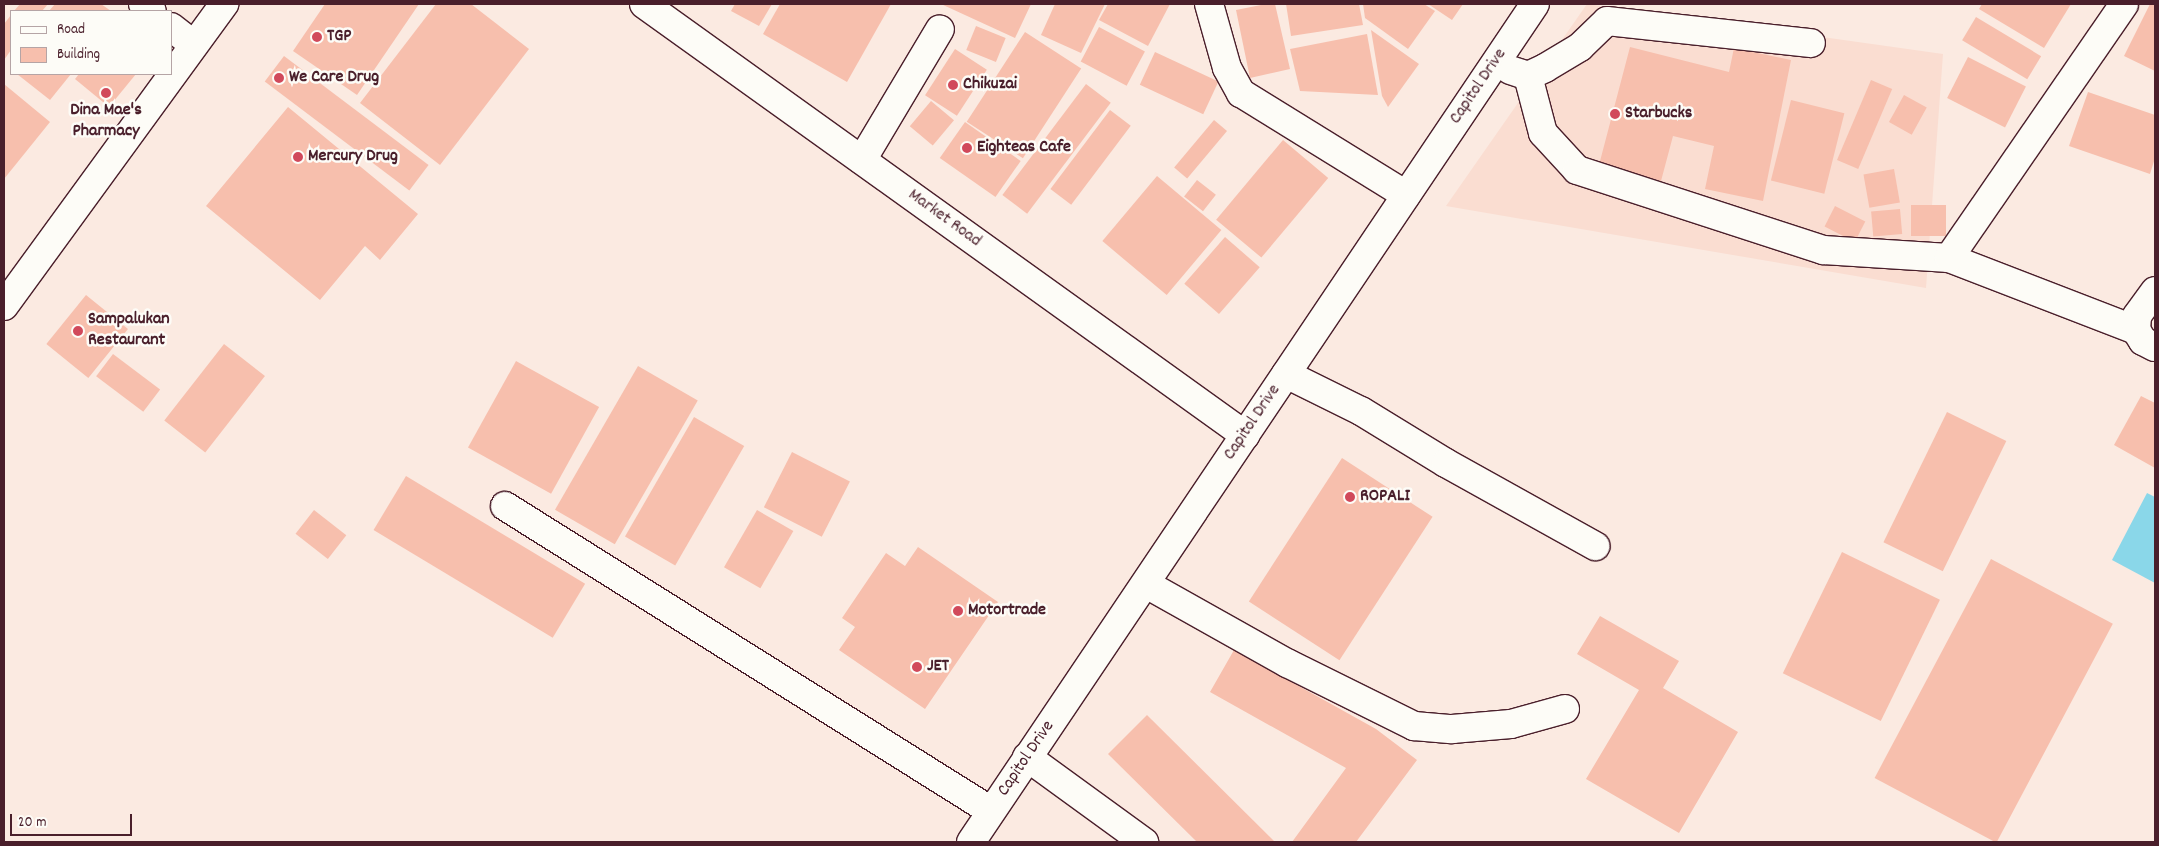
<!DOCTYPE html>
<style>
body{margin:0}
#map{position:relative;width:2159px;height:846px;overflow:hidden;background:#fbeae1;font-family:Dekko,sans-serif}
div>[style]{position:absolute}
.built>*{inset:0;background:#faddd1}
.water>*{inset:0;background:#8ad7e9}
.building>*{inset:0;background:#f7bfad;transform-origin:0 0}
.roads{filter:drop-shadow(1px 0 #4a1f2b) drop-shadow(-1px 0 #4a1f2b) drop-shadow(0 1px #4a1f2b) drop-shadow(0 -1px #4a1f2b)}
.minor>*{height:28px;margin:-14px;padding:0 14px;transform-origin:14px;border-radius:14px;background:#fdfcf7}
.dots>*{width:14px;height:14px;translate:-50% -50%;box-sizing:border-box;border:2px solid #fdfcf7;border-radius:50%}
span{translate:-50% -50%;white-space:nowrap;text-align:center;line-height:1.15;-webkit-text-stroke:5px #fdfcf7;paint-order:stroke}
.poi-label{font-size:18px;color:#4a1f2b;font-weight:700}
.left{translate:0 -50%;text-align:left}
.street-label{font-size:18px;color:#4a1f2b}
.frame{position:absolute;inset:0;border:5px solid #4a1f2b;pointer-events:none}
.legend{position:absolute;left:10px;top:10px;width:162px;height:65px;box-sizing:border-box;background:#fdfcf7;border:1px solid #b5a4a5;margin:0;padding:6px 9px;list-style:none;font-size:15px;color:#4a1f2b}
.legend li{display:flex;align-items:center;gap:10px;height:25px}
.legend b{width:25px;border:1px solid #b5a4a5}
.scale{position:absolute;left:10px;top:814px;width:122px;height:22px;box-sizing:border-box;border:2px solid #4a1f2b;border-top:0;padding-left:6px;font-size:15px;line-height:18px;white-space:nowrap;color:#4a1f2b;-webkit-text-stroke:4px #fdfcf7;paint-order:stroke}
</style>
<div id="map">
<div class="built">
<i style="clip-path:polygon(1587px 4px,1943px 54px,1926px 288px,1446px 206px)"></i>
</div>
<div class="water">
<i style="clip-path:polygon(2147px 493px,2155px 497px,2155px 583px,2112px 560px)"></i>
</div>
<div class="building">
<i style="clip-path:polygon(20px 4px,48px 4px,42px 11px,14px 11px)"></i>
<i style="clip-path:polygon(55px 4px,101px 4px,111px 11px,49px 11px)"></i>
<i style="clip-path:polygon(325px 4px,419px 4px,357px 95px,293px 51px)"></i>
<i style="clip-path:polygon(436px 4px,471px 4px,529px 49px,440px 165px,360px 103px)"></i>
<i style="clip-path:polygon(735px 4px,772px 4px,759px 26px,731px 11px)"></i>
<i style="clip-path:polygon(780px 4px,891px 4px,847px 82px,763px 34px)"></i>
<i style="clip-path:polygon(941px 4px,1031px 4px,1015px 38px)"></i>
<i style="clip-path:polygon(1055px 4px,1105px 4px,1081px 53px,1041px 35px)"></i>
<i style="clip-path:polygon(1108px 4px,1170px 4px,1148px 46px,1099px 20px)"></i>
<i style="clip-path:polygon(1266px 4px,1275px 4px,1290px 69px,1250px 78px,1236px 10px)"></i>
<i style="clip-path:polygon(1286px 4px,1359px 4px,1363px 25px,1291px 36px)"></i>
<i style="clip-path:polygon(1363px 4px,1424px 4px,1435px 11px,1408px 49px,1365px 18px)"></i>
<i style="clip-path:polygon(1428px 4px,1463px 4px,1452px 20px)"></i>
<i style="clip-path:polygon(1982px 4px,2071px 4px,2044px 48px,1979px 9px)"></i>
<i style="clip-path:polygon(2150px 4px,2155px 4px,2155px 71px,2124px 56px)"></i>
<i style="clip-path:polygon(11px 15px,11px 50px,4px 60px,4px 24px)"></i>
<i style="left:1976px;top:17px;width:76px;height:27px;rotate:31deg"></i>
<i style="left:976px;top:26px;width:32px;height:26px;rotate:22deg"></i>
<i style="left:1099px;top:27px;width:52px;height:39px;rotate:28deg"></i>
<i style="clip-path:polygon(1371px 30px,1419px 64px,1388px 107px,1382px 96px)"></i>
<i style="left:1025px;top:32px;width:67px;height:107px;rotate:33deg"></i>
<i style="clip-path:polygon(1367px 34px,1378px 95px,1300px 91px,1290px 49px)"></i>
<i style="clip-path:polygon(1630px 47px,1729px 72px,1734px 48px,1791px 60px,1763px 201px,1705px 189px,1714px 146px,1673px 136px,1661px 181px,1599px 165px)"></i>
<i style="left:955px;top:49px;width:38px;height:55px;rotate:33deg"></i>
<i style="left:1155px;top:52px;width:70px;height:36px;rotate:25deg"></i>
<i style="left:284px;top:56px;width:181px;height:32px;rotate:37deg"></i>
<i style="left:1968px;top:57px;width:65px;height:46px;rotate:27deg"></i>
<i style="clip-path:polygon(17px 74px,71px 74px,50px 100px)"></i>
<i style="clip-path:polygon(79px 74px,136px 74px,109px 107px,75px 79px)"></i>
<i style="left:1871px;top:80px;width:23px;height:87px;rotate:23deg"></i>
<i style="clip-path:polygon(4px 84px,50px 122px,4px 179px)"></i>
<i style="left:1086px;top:84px;width:31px;height:139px;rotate:37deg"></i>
<i style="clip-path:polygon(2088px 92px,2155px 115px,2155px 158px,2150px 174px,2069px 146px)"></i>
<i style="left:1904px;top:95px;width:26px;height:31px;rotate:29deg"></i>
<i style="left:1791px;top:100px;width:55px;height:83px;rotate:14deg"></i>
<i style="left:931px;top:101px;width:30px;height:33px;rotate:40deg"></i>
<i style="clip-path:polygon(288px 107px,418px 214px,380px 260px,365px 246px,320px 300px,206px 206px)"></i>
<i style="left:1110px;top:110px;width:26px;height:99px;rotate:37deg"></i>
<i style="left:1214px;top:120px;width:17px;height:62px;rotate:40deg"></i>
<i style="left:965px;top:122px;width:68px;height:44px;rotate:35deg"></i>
<i style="left:1283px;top:140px;width:59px;height:104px;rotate:40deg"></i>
<i style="left:1894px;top:169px;width:34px;height:31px;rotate:80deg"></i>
<i style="left:1157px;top:176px;width:84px;height:85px;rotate:40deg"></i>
<i style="left:1197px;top:180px;width:24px;height:21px;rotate:38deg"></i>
<i style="left:1946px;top:205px;width:31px;height:35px;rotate:90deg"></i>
<i style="left:1835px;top:206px;width:34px;height:23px;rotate:27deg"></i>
<i style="left:1900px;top:209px;width:25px;height:29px;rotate:85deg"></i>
<i style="left:1225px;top:237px;width:46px;height:62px;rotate:41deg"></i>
<i style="left:86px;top:295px;width:54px;height:63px;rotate:39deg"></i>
<i style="left:224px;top:344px;width:52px;height:97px;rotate:38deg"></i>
<i style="left:113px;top:354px;width:59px;height:28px;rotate:37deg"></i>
<i style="left:516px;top:361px;width:95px;height:99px;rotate:29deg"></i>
<i style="left:638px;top:366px;width:69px;height:166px;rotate:30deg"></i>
<i style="clip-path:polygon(2141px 396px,2155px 403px,2155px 468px,2114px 445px)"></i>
<i style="left:1947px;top:412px;width:66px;height:145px;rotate:26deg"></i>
<i style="left:694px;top:417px;width:58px;height:138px;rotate:30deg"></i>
<i style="left:792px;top:452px;width:65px;height:62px;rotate:27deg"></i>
<i style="left:1342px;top:458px;width:108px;height:171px;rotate:33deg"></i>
<i style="left:406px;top:476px;width:209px;height:63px;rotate:31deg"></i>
<i style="left:314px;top:510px;width:41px;height:30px;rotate:38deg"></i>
<i style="left:757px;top:510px;width:42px;height:66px;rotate:30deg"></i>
<i style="clip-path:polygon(918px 547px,998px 602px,925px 709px,839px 650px,855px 627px,842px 618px,886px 553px,905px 566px)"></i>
<i style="left:1842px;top:552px;width:109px;height:135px;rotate:26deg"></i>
<i style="left:1991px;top:559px;width:138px;height:248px;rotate:28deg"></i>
<i style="clip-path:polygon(1600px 616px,1679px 661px,1663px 688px,1738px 732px,1679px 833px,1586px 779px,1639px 690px,1577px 654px)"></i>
<i style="clip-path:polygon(1234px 650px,1376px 729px,1417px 760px,1356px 842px,1292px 842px,1346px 768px,1210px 692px)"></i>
<i style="clip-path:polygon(1147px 715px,1275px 842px,1197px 842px,1108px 754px)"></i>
</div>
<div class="roads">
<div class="minor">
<i style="left:143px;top:4px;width:11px;rotate:38deg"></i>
<i style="left:644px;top:4px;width:740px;rotate:35.65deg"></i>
<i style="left:1209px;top:4px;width:66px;rotate:74.3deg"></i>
<i style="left:1227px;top:68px;width:29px;rotate:61deg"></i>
<i style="left:1241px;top:93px;width:194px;rotate:31.7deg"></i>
<i style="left:171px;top:27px;width:28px;rotate:38deg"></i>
<i style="left:1510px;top:70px;width:19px;rotate:18deg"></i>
<i style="left:1528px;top:76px;width:19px;rotate:-25deg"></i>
<i style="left:1545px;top:68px;width:41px;rotate:-31deg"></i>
<i style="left:1580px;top:47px;width:37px;rotate:-44deg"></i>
<i style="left:1607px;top:21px;width:205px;rotate:6.2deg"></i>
<i style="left:1528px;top:76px;width:59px;rotate:75.3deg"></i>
<i style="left:1543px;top:133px;width:50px;rotate:47.4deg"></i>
<i style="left:1577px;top:170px;width:259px;rotate:18deg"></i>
<i style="left:1823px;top:250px;width:126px;rotate:3.6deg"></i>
<i style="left:1949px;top:258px;width:200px;rotate:21.1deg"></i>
<i style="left:862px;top:160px;width:152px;rotate:-59.2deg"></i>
<i style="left:1949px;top:258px;width:308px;rotate:-55.4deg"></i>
<i style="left:2155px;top:291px;width:31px;rotate:126deg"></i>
<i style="left:2137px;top:316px;width:14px;rotate:94deg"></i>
<i style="left:2136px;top:330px;width:13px;rotate:58deg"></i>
<i style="left:2143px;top:341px;width:13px;rotate:27deg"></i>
<i style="left:4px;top:306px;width:374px;rotate:-53.9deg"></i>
<i style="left:1286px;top:374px;width:84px;rotate:26.3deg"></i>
<i style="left:1361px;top:411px;width:100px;rotate:31.5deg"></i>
<i style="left:1446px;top:463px;width:171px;rotate:29.1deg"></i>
<i style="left:505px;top:506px;width:574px;rotate:32.11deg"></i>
<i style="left:1146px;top:584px;width:162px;rotate:29.3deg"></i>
<i style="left:1287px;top:663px;width:142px;rotate:26.4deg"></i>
<i style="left:1414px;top:726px;width:38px;rotate:5deg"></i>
<i style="left:1452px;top:729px;width:59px;rotate:-4.8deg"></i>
<i style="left:1511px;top:724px;width:56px;rotate:-15.5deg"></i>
<i style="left:1027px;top:757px;width:145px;rotate:36deg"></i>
<i style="left:971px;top:842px;width:1010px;rotate:-56.06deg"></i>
</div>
</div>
<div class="dots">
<i style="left:317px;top:37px;background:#d1495b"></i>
<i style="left:279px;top:78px;background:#d1495b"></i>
<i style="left:953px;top:85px;background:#d1495b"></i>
<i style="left:106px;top:93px;background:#d1495b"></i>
<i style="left:1615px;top:114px;background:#d1495b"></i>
<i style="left:967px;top:148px;background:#d1495b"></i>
<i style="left:298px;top:157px;background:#d1495b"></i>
<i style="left:78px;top:331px;background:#d1495b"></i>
<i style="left:1350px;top:497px;background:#d1495b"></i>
<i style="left:958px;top:611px;background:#d1495b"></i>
<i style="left:917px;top:667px;background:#d1495b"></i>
</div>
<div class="poi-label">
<span class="left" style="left:327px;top:37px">TGP</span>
<span class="left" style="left:289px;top:78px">We Care Drug</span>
<span class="left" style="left:963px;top:85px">Chikuzai</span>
<span style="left:106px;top:122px">Dina Mae's<br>Pharmacy</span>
<span class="left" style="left:1625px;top:114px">Starbucks</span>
<span class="left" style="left:977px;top:148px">Eighteas Cafe</span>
<span class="left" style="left:308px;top:157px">Mercury Drug</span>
<span class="left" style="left:88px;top:331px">Sampalukan<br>Restaurant</span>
<span class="left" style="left:1360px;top:497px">ROPALI</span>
<span class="left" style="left:968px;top:611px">Motortrade</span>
<span class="left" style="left:927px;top:667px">JET</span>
</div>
<div class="street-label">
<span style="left:1479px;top:87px;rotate:-56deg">Capitol Drive</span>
<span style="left:944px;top:219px;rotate:36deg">Market Road</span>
<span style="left:1253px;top:423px;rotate:-56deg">Capitol Drive</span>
<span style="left:1027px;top:759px;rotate:-56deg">Capitol Drive</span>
</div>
<div class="frame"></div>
<ul class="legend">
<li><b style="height:6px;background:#fdfcf7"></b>Road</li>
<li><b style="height:14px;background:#f7bfad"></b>Building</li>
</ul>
<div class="scale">20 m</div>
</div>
